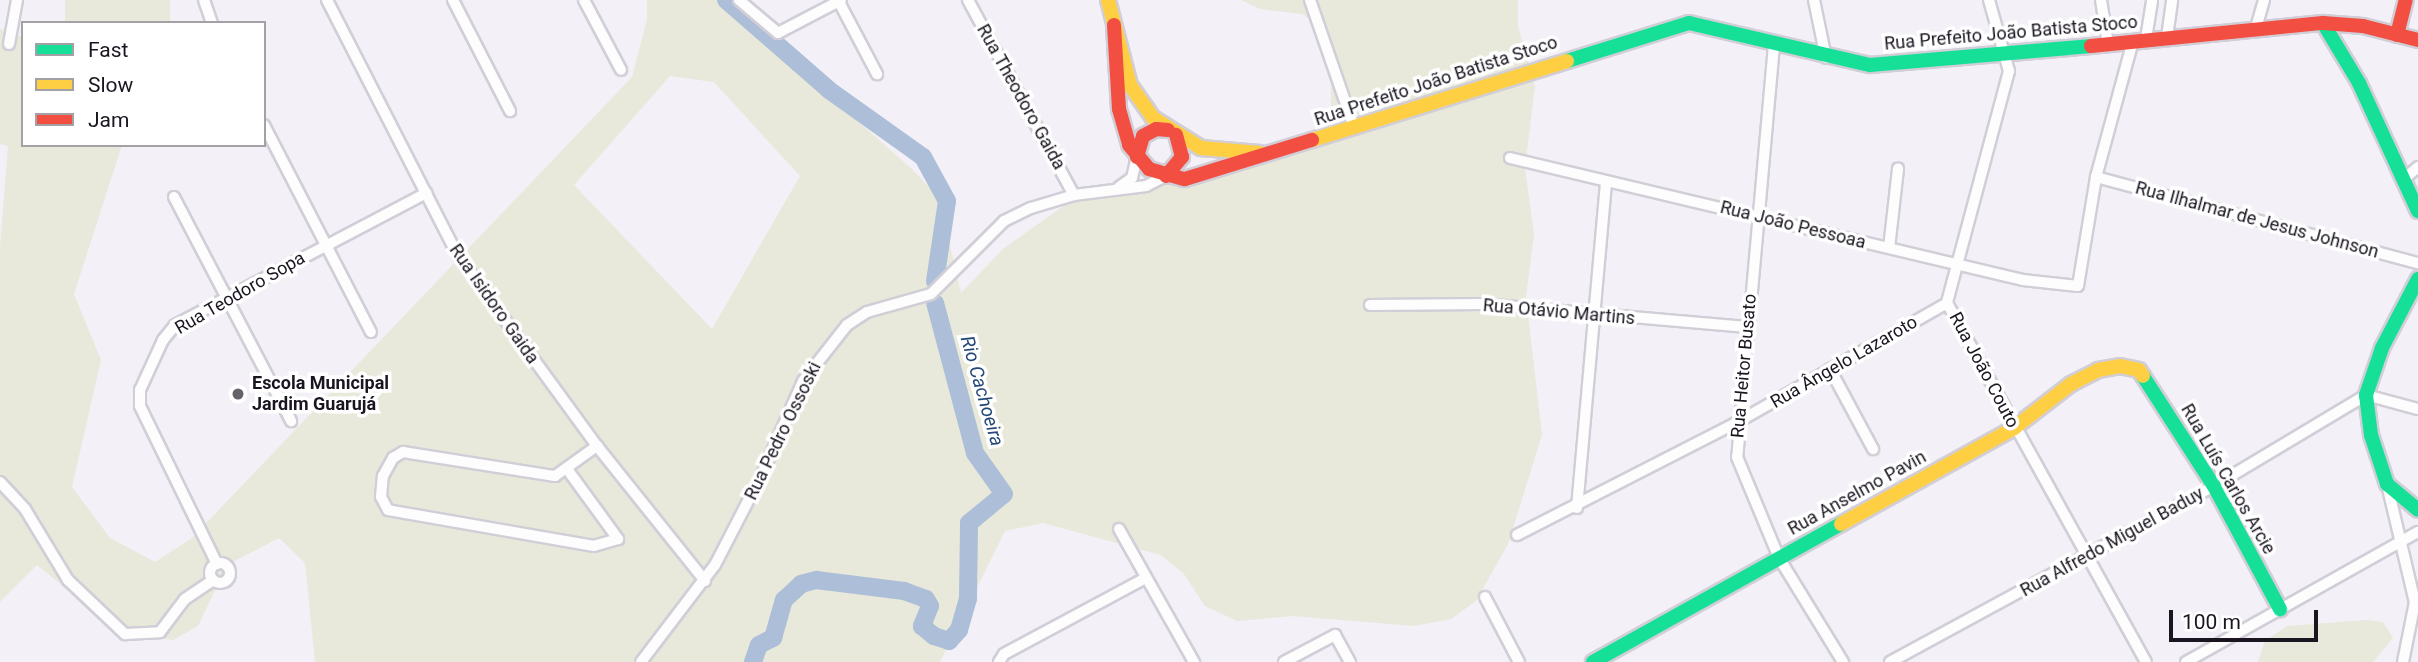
<!DOCTYPE html>
<meta charset="utf-8">
<style>
body{margin:0}
#map{position:relative;width:2418px;height:662px;overflow:hidden;background:#f3f0f7;font-family:Roboto,sans-serif}
div>[style]{position:absolute}
.green>*{inset:0;background:#e8e9da;transform-origin:0 0}
.river>*{height:18px;margin:-9px;padding:0 9px;transform-origin:9px;border-radius:9px;background:#acbed8}
.roads{filter:drop-shadow(2px 0 #d1ced7) drop-shadow(-2px 0 #d1ced7) drop-shadow(0 2px #d1ced7) drop-shadow(0 -2px #d1ced7)}
.street>*{height:10px;margin:-5px;padding:0 5px;transform-origin:5px;border-radius:5px;background:#fdfdfe}
.street>.ring{margin:-5px;padding:0;box-sizing:content-box;background:none;border:10px solid #fdfdfe;border-radius:50%}
.fast>*{height:14px;margin:-7px;padding:0 7px;transform-origin:7px;border-radius:7px;background:#16e098}
.slow>*{height:14px;margin:-7px;padding:0 7px;transform-origin:7px;border-radius:7px;background:#ffcf43}
.jam>*{height:14px;margin:-7px;padding:0 7px;transform-origin:7px;border-radius:7px;background:#f24e42}
.dots>*{width:19px;height:19px;translate:-50% -50%;box-sizing:border-box;border:4px solid #fff;border-radius:50%}
span{translate:-50% -50%;white-space:nowrap;text-align:center;line-height:1.15;-webkit-text-stroke:7px #fff;paint-order:stroke}
.street-label{font-size:18px;color:#1a1520}
.poi-label{font-size:18px;color:#1a1520;font-weight:700}
.left{translate:0 -50%;text-align:left}
.water-label{font-size:19px;color:#234877;font-style:italic}
.legend{position:absolute;left:21px;top:21px;width:245px;height:126px;box-sizing:border-box;background:#fff;border:2px solid #a3a1a6;margin:0;padding:9px 12px;list-style:none;font-size:21px;color:#1a1520}
.legend li{display:flex;align-items:center;gap:14px;height:35px}
.legend b{width:35px;border:2px solid #a3a1a6}
.scale{position:absolute;left:2169px;top:610px;width:149px;height:32px;box-sizing:border-box;border:4px solid #1a1520;border-top:0;padding-left:9px;font-size:21px;line-height:24px;white-space:nowrap;color:#1a1520;-webkit-text-stroke:5px #fff;paint-order:stroke}
</style>
<div id="map">
<div class="green">
<i style="left:65px;top:0;width:105px;height:24px"></i>
<i style="clip-path:polygon(evenodd,647px 0,720px 0,913px 170px,939px 198px,961px 293px,1003px 249px,1069px 202px,1233px 163px,1294px 156px,1322px 138px,1331px 114px,1331px 76px,1312px 22px,1303px 14px,1260px 9px,1241px 0,1518px 0,1518px 26px,1535px 87px,1525px 168px,1534px 234px,1526px 297px,1542px 435px,1508px 544px,1476px 601px,1451px 619px,1414px 626px,1293px 616px,1237px 621px,1205px 606px,1184px 574px,1161px 555px,1043px 523px,1005px 531px,940px 662px,315px 662px,305px 563px,279px 538px,227px 565px,198px 626px,173px 640px,137px 634px,105px 620px,37px 565px,0 602px,0 247px,8px 146px,0 144px,0 29px,23px 37px,23px 145px,122px 145px,74px 294px,101px 360px,72px 487px,110px 538px,155px 562px,192px 538px,632px 77px,647px 19px,647px 0,670px 76px,714px 82px,800px 176px,712px 329px,574px 185px,670px 76px)"></i>
<i style="clip-path:polygon(2367px 620px,2383px 622px,2393px 638px,2373px 662px,2258px 662px,2265px 641px,2287px 626px)"></i>
</div>
<div class="river">
<i style="left:726px;top:0;width:137px;rotate:41.1deg"></i>
<i style="left:829px;top:90px;width:115px;rotate:35.5deg"></i>
<i style="left:923px;top:157px;width:50px;rotate:61.4deg"></i>
<i style="left:947px;top:201px;width:81px;rotate:98.5deg"></i>
<i style="left:753px;top:662px;width:18px;rotate:-71deg"></i>
<i style="left:759px;top:645px;width:16px;rotate:-27deg"></i>
<i style="left:773px;top:638px;width:40px;rotate:-74deg"></i>
<i style="left:784px;top:600px;width:23px;rotate:-43deg"></i>
<i style="left:801px;top:584px;width:16px;rotate:-15deg"></i>
<i style="left:816px;top:580px;width:89px;rotate:7.1deg"></i>
<i style="left:904px;top:591px;width:23px;rotate:20deg"></i>
<i style="left:926px;top:599px;width:8px;rotate:60deg"></i>
<i style="left:930px;top:606px;width:22px;rotate:112deg"></i>
<i style="left:922px;top:626px;width:16px;rotate:40deg"></i>
<i style="left:934px;top:636px;width:16px;rotate:18deg"></i>
<i style="left:949px;top:641px;width:15px;rotate:-48deg"></i>
<i style="left:959px;top:630px;width:33px;rotate:-74deg"></i>
<i style="left:968px;top:598px;width:75px;rotate:-89.2deg"></i>
<i style="left:969px;top:523px;width:45px;rotate:-39.6deg"></i>
<i style="left:1004px;top:494px;width:50px;rotate:-125.3deg"></i>
<i style="left:975px;top:453px;width:155px;rotate:-104.9deg"></i>
</div>
<div class="roads">
<div class="street">
<i style="left:204px;top:0;width:24px;rotate:71deg"></i>
<i style="left:327px;top:0;width:285px;rotate:62.9deg"></i>
<i style="left:457px;top:254px;width:238px;rotate:53.9deg"></i>
<i style="left:597px;top:446px;width:173px;rotate:51.3deg"></i>
<i style="left:453px;top:0;width:125px;rotate:62.8deg"></i>
<i style="left:584px;top:0;width:79px;rotate:62.1deg"></i>
<i style="left:739px;top:0;width:51px;rotate:40.2deg"></i>
<i style="left:778px;top:33px;width:71px;rotate:-27.6deg"></i>
<i style="left:838px;top:0;width:84px;rotate:62.2deg"></i>
<i style="left:968px;top:0;width:222px;rotate:61.5deg"></i>
<i style="left:1310px;top:0;width:134px;rotate:70.9deg"></i>
<i style="left:1814px;top:0;width:59px;rotate:78.3deg"></i>
<i style="left:1989px;top:0;width:74px;rotate:74.3deg"></i>
<i style="left:2009px;top:71px;width:240px;rotate:105deg"></i>
<i style="left:1947px;top:303px;width:410px;rotate:61deg"></i>
<i style="left:2101px;top:0;width:45px;rotate:81deg"></i>
<i style="left:2256px;top:28px;width:29px;rotate:-74deg"></i>
<i style="left:2167px;top:37px;width:37px;rotate:-82deg"></i>
<i style="left:2146px;top:39px;width:39px;rotate:-81deg"></i>
<i style="left:9px;top:44px;width:45px;rotate:-79.7deg"></i>
<i style="left:1774px;top:45px;width:414px;rotate:95.1deg"></i>
<i style="left:1737px;top:457px;width:109px;rotate:67.4deg"></i>
<i style="left:1779px;top:558px;width:122px;rotate:58.4deg"></i>
<i style="left:264px;top:125px;width:233px;rotate:62.7deg"></i>
<i style="left:1510px;top:158px;width:527px;rotate:13.38deg"></i>
<i style="left:2023px;top:280px;width:55px;rotate:6.2deg"></i>
<i style="left:2078px;top:286px;width:110px;rotate:-80.6deg"></i>
<i style="left:2096px;top:177px;width:141px;rotate:-74.8deg"></i>
<i style="left:2096px;top:177px;width:333px;rotate:15deg"></i>
<i style="left:2405px;top:178px;width:17px;rotate:-40deg"></i>
<i style="left:1119px;top:187px;width:16px;rotate:-35deg"></i>
<i style="left:1132px;top:178px;width:22px;rotate:-77deg"></i>
<i style="left:174px;top:197px;width:253px;rotate:62.4deg"></i>
<i style="left:1889px;top:248px;width:80px;rotate:-83.5deg"></i>
<i style="left:1370px;top:305px;width:113px;rotate:-0.5deg"></i>
<i style="left:1483px;top:304px;width:265px;rotate:5deg"></i>
<i style="left:1830px;top:369px;width:91px;rotate:61.7deg"></i>
<i style="left:567px;top:469px;width:87px;rotate:53.9deg"></i>
<i style="left:618px;top:539px;width:25px;rotate:164deg"></i>
<i style="left:594px;top:546px;width:209px;rotate:-170.1deg"></i>
<i style="left:388px;top:510px;width:15px;rotate:-118deg"></i>
<i style="left:381px;top:497px;width:21px;rotate:-85deg"></i>
<i style="left:383px;top:476px;width:21px;rotate:-61deg"></i>
<i style="left:393px;top:458px;width:12px;rotate:-31deg"></i>
<i style="left:403px;top:452px;width:154px;rotate:9deg"></i>
<i style="left:555px;top:476px;width:52px;rotate:-35.5deg"></i>
<i style="left:0;top:482px;width:37px;rotate:47deg"></i>
<i style="left:25px;top:509px;width:83px;rotate:58.8deg"></i>
<i style="left:68px;top:580px;width:79px;rotate:43.5deg"></i>
<i style="left:125px;top:634px;width:35px;rotate:-3deg"></i>
<i style="left:160px;top:632px;width:41px;rotate:-52.9deg"></i>
<i style="left:185px;top:599px;width:34px;rotate:-34deg"></i>
<i style="left:2387px;top:484px;width:121px;rotate:76.7deg"></i>
<i style="left:2415px;top:602px;width:61px;rotate:101.3deg"></i>
<i style="left:1577px;top:508px;width:327px;rotate:-84.9deg"></i>
<i style="left:1119px;top:529px;width:153px;rotate:60.6deg"></i>
<i style="left:1517px;top:535px;width:246px;rotate:-27.1deg"></i>
<i style="left:1736px;top:423px;width:243px;rotate:-29.6deg"></i>
<i class="ring" style="left:210px;top:563px;width:10px;height:10px"></i>
<i style="left:217px;top:564px;width:176px;rotate:-116deg"></i>
<i style="left:140px;top:406px;width:16px;rotate:-90deg"></i>
<i style="left:140px;top:390px;width:55px;rotate:-65.3deg"></i>
<i style="left:163px;top:340px;width:19px;rotate:-51deg"></i>
<i style="left:175px;top:325px;width:284px;rotate:-27.7deg"></i>
<i style="left:1485px;top:597px;width:73px;rotate:62.4deg"></i>
<i style="left:641px;top:662px;width:122px;rotate:-52.7deg"></i>
<i style="left:715px;top:565px;width:102px;rotate:-62.7deg"></i>
<i style="left:762px;top:474px;width:102px;rotate:-66.2deg"></i>
<i style="left:803px;top:381px;width:71px;rotate:-51.8deg"></i>
<i style="left:847px;top:325px;width:24px;rotate:-33deg"></i>
<i style="left:867px;top:312px;width:66px;rotate:-15.7deg"></i>
<i style="left:931px;top:294px;width:103px;rotate:-45deg"></i>
<i style="left:1004px;top:221px;width:30px;rotate:-26deg"></i>
<i style="left:1031px;top:208px;width:45px;rotate:-16.8deg"></i>
<i style="left:1074px;top:195px;width:73px;rotate:-7.1deg"></i>
<i style="left:1146px;top:186px;width:22px;rotate:-27deg"></i>
<i style="left:999px;top:662px;width:9px;rotate:-58deg"></i>
<i style="left:1004px;top:654px;width:161px;rotate:-28.2deg"></i>
<i style="left:1284px;top:662px;width:58px;rotate:-27.9deg"></i>
<i style="left:1335px;top:635px;width:31px;rotate:61deg"></i>
<i style="left:1890px;top:662px;width:369px;rotate:-28.5deg"></i>
<i style="left:2214px;top:486px;width:177px;rotate:-30.9deg"></i>
<i style="left:2366px;top:395px;width:54px;rotate:15.1deg"></i>
<i style="left:2186px;top:662px;width:266px;rotate:-29.3deg"></i>
</div>
<div class="fast">
<i style="left:2323px;top:23px;width:70px;rotate:59deg"></i>
<i style="left:2359px;top:83px;width:141px;rotate:65.3deg"></i>
<i style="left:1567px;top:61px;width:128px;rotate:-17.3deg"></i>
<i style="left:1689px;top:23px;width:186px;rotate:13.1deg"></i>
<i style="left:1870px;top:65px;width:222px;rotate:-4.9deg"></i>
<i style="left:2418px;top:279px;width:78px;rotate:117.6deg"></i>
<i style="left:2382px;top:348px;width:50px;rotate:108.8deg"></i>
<i style="left:2366px;top:395px;width:40px;rotate:82.9deg"></i>
<i style="left:2371px;top:435px;width:52px;rotate:71.9deg"></i>
<i style="left:2387px;top:484px;width:40px;rotate:40deg"></i>
<i style="left:2143px;top:376px;width:131px;rotate:57.2deg"></i>
<i style="left:2214px;top:486px;width:140px;rotate:61.8deg"></i>
<i style="left:1593px;top:662px;width:284px;rotate:-29.1deg"></i>
</div>
<div class="slow">
<i style="left:1108px;top:0;width:88px;rotate:75.5deg"></i>
<i style="left:1130px;top:85px;width:40px;rotate:55.1deg"></i>
<i style="left:1153px;top:118px;width:57px;rotate:32deg"></i>
<i style="left:1201px;top:148px;width:59px;rotate:4.8deg"></i>
<i style="left:1312px;top:140px;width:267px;rotate:-17.2deg"></i>
<i style="left:1841px;top:524px;width:198px;rotate:-29deg"></i>
<i style="left:2014px;top:428px;width:72px;rotate:-37.7deg"></i>
<i style="left:2071px;top:384px;width:30px;rotate:-27deg"></i>
<i style="left:2098px;top:370px;width:22px;rotate:-10deg"></i>
<i style="left:2120px;top:366px;width:19px;rotate:12deg"></i>
<i style="left:2139px;top:370px;width:7px;rotate:56deg"></i>
</div>
<div class="jam">
<i style="left:1114px;top:25px;width:84px;rotate:86.6deg"></i>
<i style="left:1119px;top:109px;width:37px;rotate:74deg"></i>
<i style="left:1129px;top:145px;width:31px;rotate:50deg"></i>
<i style="left:1149px;top:169px;width:37px;rotate:16deg"></i>
<i style="left:1185px;top:179px;width:133px;rotate:-17.1deg"></i>
<i style="left:2397px;top:35px;width:36px;rotate:-76deg"></i>
<i style="left:2091px;top:46px;width:233px;rotate:-5.7deg"></i>
<i style="left:2323px;top:23px;width:40px;rotate:4.3deg"></i>
<i style="left:2363px;top:26px;width:57px;rotate:14.3deg"></i>
<i style="left:1137px;top:157px;width:22px;rotate:-74deg"></i>
<i style="left:1143px;top:136px;width:15px;rotate:-28deg"></i>
<i style="left:1156px;top:129px;width:12px;rotate:5deg"></i>
<i style="left:1166px;top:176px;width:25px;rotate:-50deg"></i>
<i style="left:1182px;top:157px;width:23px;rotate:-105deg"></i>
</div>
</div>
<div class="dots">
<i style="left:238px;top:394px;background:#66626b"></i>
</div>
<div class="street-label">
<span style="left:2011px;top:33px;rotate:-5deg">Rua Prefeito João Batista Stoco</span>
<span style="left:1436px;top:81px;rotate:-18deg">Rua Prefeito João Batista Stoco</span>
<span style="left:1021px;top:97px;rotate:61deg">Rua Theodoro Gaida</span>
<span style="left:2257px;top:220px;rotate:15deg">Rua Ilhalmar de Jesus Johnson</span>
<span style="left:1793px;top:225px;rotate:14deg">Rua João Pessoaa</span>
<span style="left:240px;top:293px;rotate:-30deg">Rua Teodoro Sopa</span>
<span style="left:494px;top:304px;rotate:55deg">Rua Isidoro Gaida</span>
<span style="left:1559px;top:312px;rotate:5deg">Rua Otávio Martins</span>
<span style="left:1844px;top:362px;rotate:-30deg">Rua Ângelo Lazaroto</span>
<span style="left:1744px;top:366px;rotate:-85deg">Rua Heitor Busato</span>
<span style="left:1984px;top:370px;rotate:62deg">Rua João Couto</span>
<span style="left:783px;top:431px;rotate:-64deg">Rua Pedro Ossoski</span>
<span style="left:2228px;top:479px;rotate:60deg">Rua Luís Carlos Arcie</span>
<span style="left:1857px;top:493px;rotate:-29deg">Rua Anselmo Pavin</span>
<span style="left:2112px;top:542px;rotate:-29deg">Rua Alfredo Miguel Baduy</span>
</div>
<div class="poi-label">
<span class="left" style="left:252px;top:394px">Escola Municipal<br>Jardim Guarujá</span>
</div>
<div class="water-label">
<span style="left:982px;top:391px;rotate:74deg">Rio Cachoeira</span>
</div>
<ul class="legend">
<li><b style="height:9px;background:#16e098"></b>Fast</li>
<li><b style="height:9px;background:#ffcf43"></b>Slow</li>
<li><b style="height:9px;background:#f24e42"></b>Jam</li>
</ul>
<div class="scale">100 m</div>
</div>
